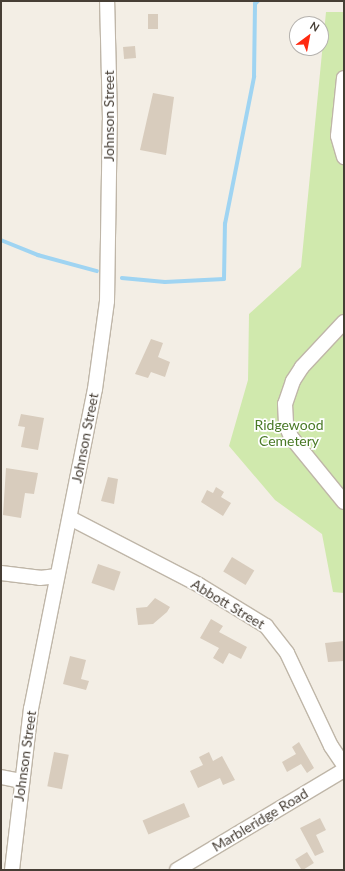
<!DOCTYPE html>
<style>
body{margin:0}
#map{position:relative;width:345px;height:871px;overflow:hidden;background:#f3eee5;font-family:Lato,sans-serif}
div>[style]{position:absolute}
.green>*{inset:0;background:#d0e9ad}
.stream>*{height:3.5px;margin:-1.75px;padding:0 1.75px;transform-origin:1.75px;border-radius:1.75px;background:#9fd4f2}
.building>*{inset:0;background:#d8ccbd;transform-origin:0 0}
.roads{filter:drop-shadow(1px 0 #bfb6a8) drop-shadow(-1px 0 #bfb6a8) drop-shadow(0 1px #bfb6a8) drop-shadow(0 -1px #bfb6a8)}
.minor>*{height:14px;margin:-7px;padding:0 7px;transform-origin:7px;border-radius:7px;background:#fff}
span{translate:-50% -50%;white-space:nowrap;text-align:center;line-height:1.15;-webkit-text-stroke:3.5px #fff;paint-order:stroke}
.street-label{font-size:14px;color:#463e35}
.park-label{font-size:14px;color:#497926}
.frame{position:absolute;inset:0;border:2px solid #463e35;pointer-events:none}
.north{position:absolute;left:289px;top:16px;width:40px;height:40px;box-sizing:border-box;background:#fff;border:1px solid #b5b2ae;border-radius:50%;rotate:32deg;font-size:11px;font-weight:700;line-height:16px;text-align:center;color:#463e35}
.north::after{content:'';display:block;margin:auto;width:14px;height:18px;background:#ff2a10;clip-path:polygon(50% 0,100% 100%,50% 72%,0 100%)}
</style>
<div id="map">
<div class="green">
<i style="clip-path:polygon(326px 12px,344px 12px,344px 593px,333px 592px,322px 534px,275px 500px,229px 446px,248px 380px,249px 314px,301px 267px)"></i>
</div>
<div class="stream">
<i style="left:1px;top:240px;width:40px;rotate:22deg"></i>
<i style="left:38px;top:255px;width:61px;rotate:15.2deg"></i>
<i style="left:122px;top:278px;width:43px;rotate:5.3deg"></i>
<i style="left:165px;top:282px;width:59px;rotate:-2.9deg"></i>
<i style="left:224px;top:279px;width:55px;rotate:-89deg"></i>
<i style="left:225px;top:224px;width:150px;rotate:-78.8deg"></i>
<i style="left:254px;top:77px;width:73px;rotate:-89.2deg"></i>
<i style="left:255px;top:4px;width:4px;rotate:-45deg"></i>
</div>
<div class="building">
<i style="left:148px;top:14px;width:10px;height:15px"></i>
<i style="left:135px;top:46px;width:12px;height:12px;rotate:85deg"></i>
<i style="clip-path:polygon(153px 93px,174px 97px,166px 155px,140px 150px)"></i>
<i style="clip-path:polygon(151px 339px,163px 343px,158px 357px,170px 362px,165px 377px,151px 372px,148px 378px,135px 374px)"></i>
<i style="clip-path:polygon(21px 414px,44px 418px,38px 450px,21px 447px,25px 427px,18px 426px)"></i>
<i style="clip-path:polygon(6px 468px,38px 473px,34px 494px,25px 493px,21px 518px,3px 515px)"></i>
<i style="clip-path:polygon(108px 477px,118px 479px,114px 504px,101px 501px)"></i>
<i style="clip-path:polygon(216px 487px,224px 492px,221px 497px,231px 503px,223px 516px,201px 502px,207px 490px,213px 493px)"></i>
<i style="left:232px;top:557px;width:26px;height:17px;rotate:31deg"></i>
<i style="left:98px;top:564px;width:24px;height:20px;rotate:19deg"></i>
<i style="clip-path:polygon(155px 598px,170px 607px,167px 612px,153px 624px,138px 625px,136px 608px,147px 607px)"></i>
<i style="clip-path:polygon(211px 619px,223px 626px,219px 632px,247px 647px,241px 659px,229px 653px,223px 664px,213px 658px,219px 648px,200px 638px)"></i>
<i style="clip-path:polygon(344px 641px,344px 661px,328px 662px,325px 643px)"></i>
<i style="clip-path:polygon(70px 656px,86px 660px,81px 679px,89px 681px,86px 690px,63px 684px)"></i>
<i style="clip-path:polygon(299px 742px,314px 768px,307px 773px,301px 764px,287px 772px,282px 762px,296px 754px,292px 747px)"></i>
<i style="left:54px;top:752px;width:15px;height:35px;rotate:11deg"></i>
<i style="clip-path:polygon(209px 752px,213px 761px,222px 756px,235px 780px,223px 785px,220px 778px,198px 788px,190px 771px,203px 765px,199px 757px)"></i>
<i style="left:184px;top:803px;width:15px;height:45px;rotate:67deg"></i>
<i style="clip-path:polygon(320px 818px,326px 830px,316px 835px,324px 852px,315px 856px,300px 828px)"></i>
<i style="left:307px;top:852px;width:13px;height:14px;rotate:58deg"></i>
</div>
<div class="roads">
<div class="minor">
<i style="left:344px;top:78px;width:58px;rotate:95.9deg"></i>
<i style="left:338px;top:136px;width:22px;rotate:74deg"></i>
<i style="left:344px;top:322px;width:62px;rotate:133deg"></i>
<i style="left:302px;top:367px;width:17px;rotate:123deg"></i>
<i style="left:293px;top:381px;width:24px;rotate:109deg"></i>
<i style="left:285px;top:404px;width:21px;rotate:87deg"></i>
<i style="left:286px;top:425px;width:13px;rotate:67deg"></i>
<i style="left:291px;top:437px;width:84px;rotate:50.8deg"></i>
<i style="left:70px;top:518px;width:145px;rotate:27.4deg"></i>
<i style="left:199px;top:585px;width:79px;rotate:31.5deg"></i>
<i style="left:266px;top:626px;width:34px;rotate:52deg"></i>
<i style="left:287px;top:653px;width:103px;rotate:64.7deg"></i>
<i style="left:331px;top:746px;width:23px;rotate:56deg"></i>
<i style="left:1px;top:573px;width:39px;rotate:7deg"></i>
<i style="left:40px;top:578px;width:17px;rotate:-7deg"></i>
<i style="left:1px;top:777px;width:20px;rotate:11deg"></i>
<i style="left:12px;top:870px;width:162px;rotate:-83.3deg"></i>
<i style="left:31px;top:709px;width:326px;rotate:-78.7deg"></i>
<i style="left:95px;top:389px;width:89px;rotate:-82.2deg"></i>
<i style="left:107px;top:301px;width:181px;rotate:-89.1deg"></i>
<i style="left:110px;top:120px;width:119px;rotate:-91.4deg"></i>
<i style="left:177px;top:870px;width:195px;rotate:-30.9deg"></i>
</div>
</div>
<div class="street-label">
<span style="left:109px;top:116px;rotate:-90deg">Johnson Street</span>
<span style="left:85px;top:438px;rotate:-79deg">Johnson Street</span>
<span style="left:228px;top:604px;rotate:31deg">Abbott Street</span>
<span style="left:25px;top:756px;rotate:-82deg">Johnson Street</span>
<span style="left:260px;top:820px;rotate:-31deg">Marbleridge Road</span>
</div>
<div class="park-label">
<span style="left:289px;top:433px">Ridgewood<br>Cemetery</span>
</div>
<div class="frame"></div>
<div class="north">N</div>
</div>
